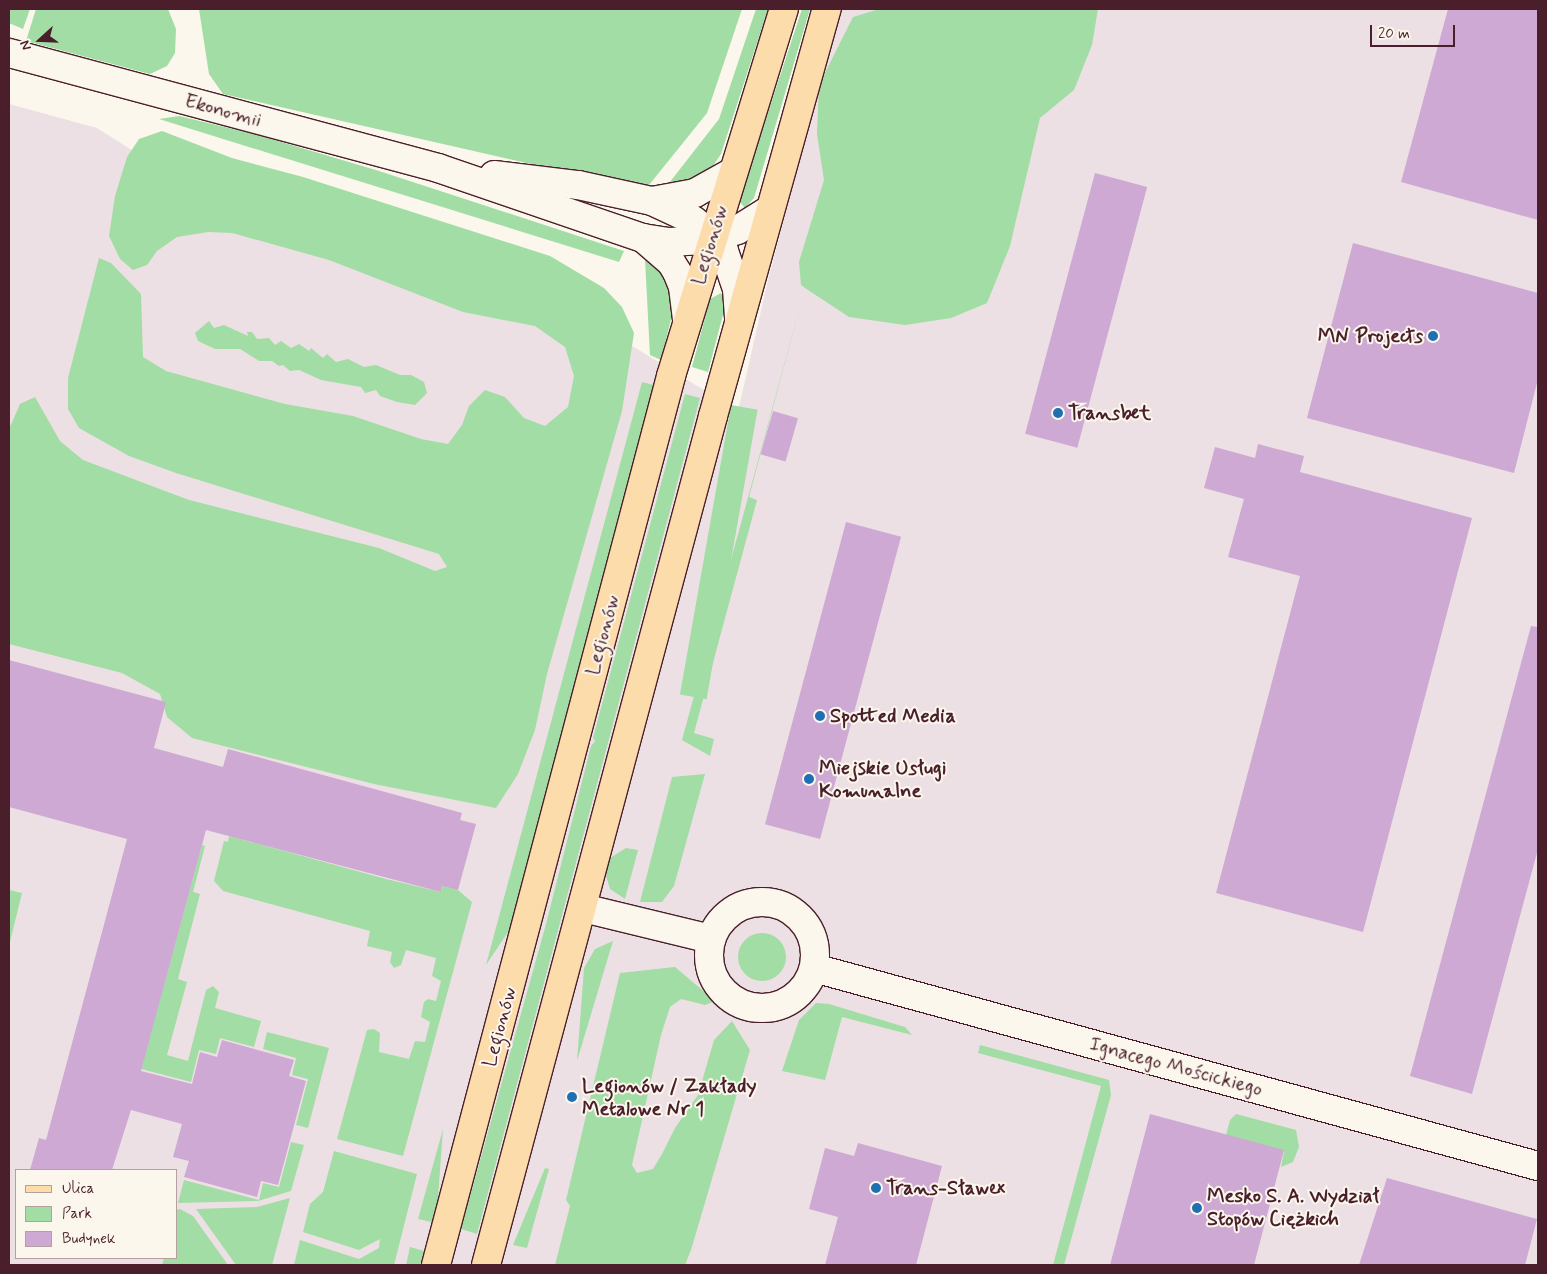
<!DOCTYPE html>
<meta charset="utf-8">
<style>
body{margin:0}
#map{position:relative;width:1547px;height:1274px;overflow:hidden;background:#fbf7ec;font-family:Mynerve,sans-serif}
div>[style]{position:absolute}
.built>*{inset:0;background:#ede0e4}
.green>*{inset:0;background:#a1dda4;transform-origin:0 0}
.round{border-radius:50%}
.building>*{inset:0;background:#cda9d3;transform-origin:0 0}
.roads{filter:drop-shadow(1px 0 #4a1f2b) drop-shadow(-1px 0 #4a1f2b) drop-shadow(0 1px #4a1f2b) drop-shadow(0 -1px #4a1f2b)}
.secondary>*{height:28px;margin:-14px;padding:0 14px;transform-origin:14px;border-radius:14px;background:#fbf7ec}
.secondary>.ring{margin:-14px;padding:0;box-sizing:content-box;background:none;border:28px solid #fbf7ec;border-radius:50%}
.primary>*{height:28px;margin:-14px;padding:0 14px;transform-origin:14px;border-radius:14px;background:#fddcac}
.dots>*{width:14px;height:14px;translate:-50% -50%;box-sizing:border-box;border:2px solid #fbf7ec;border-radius:50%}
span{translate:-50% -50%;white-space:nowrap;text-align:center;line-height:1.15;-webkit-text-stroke:4px #fbf7ec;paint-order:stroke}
.street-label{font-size:20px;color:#4a1f2b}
.poi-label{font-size:20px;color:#4a1f2b;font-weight:700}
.right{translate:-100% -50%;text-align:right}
.left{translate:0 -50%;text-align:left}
.frame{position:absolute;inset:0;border:10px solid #4a1f2b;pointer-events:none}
.legend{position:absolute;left:15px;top:1169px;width:162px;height:90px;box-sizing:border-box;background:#fbf7ec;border:1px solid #b4a19f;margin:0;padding:6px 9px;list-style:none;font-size:15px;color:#4a1f2b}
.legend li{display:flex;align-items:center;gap:10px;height:25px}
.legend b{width:25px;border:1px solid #b4a19f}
.north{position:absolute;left:15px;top:15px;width:50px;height:50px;-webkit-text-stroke:4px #fbf7ec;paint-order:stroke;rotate:250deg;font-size:14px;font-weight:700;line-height:20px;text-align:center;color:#4a1f2b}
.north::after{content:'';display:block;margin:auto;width:18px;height:22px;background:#4a1f2b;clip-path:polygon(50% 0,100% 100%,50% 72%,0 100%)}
.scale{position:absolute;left:1370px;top:25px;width:85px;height:22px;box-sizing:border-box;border:2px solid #4a1f2b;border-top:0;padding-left:6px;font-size:15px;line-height:18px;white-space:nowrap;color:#4a1f2b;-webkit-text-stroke:4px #fbf7ec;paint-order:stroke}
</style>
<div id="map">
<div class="built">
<i style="clip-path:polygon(evenodd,840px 9px,1538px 9px,1538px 1265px,9px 1265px,9px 104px,97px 128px,160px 168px,616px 336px,738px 411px,768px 280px,840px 9px,16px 1170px,176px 1170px,176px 1258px,16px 1258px,16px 1170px)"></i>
</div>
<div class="green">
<i style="clip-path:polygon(9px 9px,30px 9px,23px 29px,9px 23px)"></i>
<i style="clip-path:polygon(36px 9px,168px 9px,176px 29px,175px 53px,167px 66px,150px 74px,26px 41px)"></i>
<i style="clip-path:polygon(199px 9px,742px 9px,707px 113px,645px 190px,223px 94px,209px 74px)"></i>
<i style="clip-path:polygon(756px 9px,768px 9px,721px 154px,707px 175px,691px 186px,666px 187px,719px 119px)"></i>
<i style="clip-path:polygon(802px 9px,810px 9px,754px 198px,745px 208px,739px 201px)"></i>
<i style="clip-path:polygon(879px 9px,1098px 9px,1092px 45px,1074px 90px,1040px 118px,1010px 246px,987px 303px,951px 318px,905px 325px,849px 317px,805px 288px,749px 497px,757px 500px,694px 733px,714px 739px,710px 756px,682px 740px,805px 288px,801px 285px,799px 262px,824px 180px,817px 134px,819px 85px,853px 17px)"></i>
<i style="clip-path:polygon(179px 116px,258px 135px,379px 171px,624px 251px,619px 262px,159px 119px)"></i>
<i style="clip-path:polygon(162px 131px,232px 158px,303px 177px,550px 256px,604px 288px,622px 307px,634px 333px,622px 411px,547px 674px,535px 730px,518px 774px,496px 808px,374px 784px,192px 738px,167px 717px,160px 694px,122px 673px,9px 644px,9px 429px,20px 404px,35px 397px,60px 441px,83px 460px,189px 500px,379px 548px,435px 571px,447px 567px,439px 554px,176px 473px,129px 456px,79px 428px,68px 409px,68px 378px,99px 258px,111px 263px,141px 294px,143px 357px,166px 371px,285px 404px,353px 416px,421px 439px,448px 444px,462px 425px,469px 406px,485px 390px,505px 397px,524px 418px,545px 426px,568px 407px,574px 376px,565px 347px,535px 326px,463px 312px,329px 260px,232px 233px,208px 232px,177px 237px,157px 251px,147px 265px,133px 270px,120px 259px,109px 236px,115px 196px,127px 157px,139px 139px)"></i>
<i style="clip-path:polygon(645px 259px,657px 267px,668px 282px,673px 311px,661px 360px,650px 355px)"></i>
<i style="clip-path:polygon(721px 293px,726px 303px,708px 372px,692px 367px,710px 299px)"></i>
<i style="clip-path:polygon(209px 321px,214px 328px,224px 325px,248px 336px,247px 332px,252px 332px,257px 339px,269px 338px,275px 345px,281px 341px,291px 348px,299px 344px,309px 351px,311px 348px,323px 358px,327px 354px,336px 362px,348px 359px,364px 367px,376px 365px,400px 375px,411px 375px,424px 382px,427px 393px,415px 405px,397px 402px,380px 396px,376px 390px,365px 393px,361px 387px,321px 380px,299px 370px,290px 371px,283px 365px,279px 366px,272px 361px,259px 361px,240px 349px,215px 349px,198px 341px,195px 333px)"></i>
<i style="clip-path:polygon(642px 382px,654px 385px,510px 929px,486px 965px)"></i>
<i style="clip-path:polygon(685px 394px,700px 398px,477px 1234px,461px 1229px,546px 924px,591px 746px,595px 741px,593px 738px)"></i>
<i style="left:731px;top:405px;width:27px;height:294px;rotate:10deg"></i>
<i style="clip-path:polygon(705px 774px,674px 886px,662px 902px,640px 902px,672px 777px)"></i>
<i style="clip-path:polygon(229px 836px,386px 879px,441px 892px,442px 886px,458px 890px,472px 902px,403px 1156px,337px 1139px,367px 1030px,374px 1029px,380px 1033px,379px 1052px,409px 1059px,415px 1041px,425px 1042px,430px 1022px,421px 1017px,424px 1002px,428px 999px,436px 1001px,441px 981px,432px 976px,436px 958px,406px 950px,401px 965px,394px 968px,390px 962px,392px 952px,367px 946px,370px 931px,223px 891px,214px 881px,224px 841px,228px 842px)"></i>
<i style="clip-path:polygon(202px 845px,205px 846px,193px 892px,200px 894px,178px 979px,187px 982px,167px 1055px,188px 1061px,206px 990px,213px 986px,219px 992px,215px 1008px,261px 1021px,254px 1047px,220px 1038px,216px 1054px,199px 1050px,191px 1082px,141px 1069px)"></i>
<i style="clip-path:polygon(626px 848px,638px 850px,625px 899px,610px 889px,605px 872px,610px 858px)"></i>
<i style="clip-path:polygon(9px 890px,22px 893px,9px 946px)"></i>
<i class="round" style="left:738px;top:933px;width:48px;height:48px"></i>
<i style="clip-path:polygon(613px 941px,577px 1061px,584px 968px,595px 949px)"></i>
<i style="clip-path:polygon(675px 967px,715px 1001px,705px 1005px,681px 999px,670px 1007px,661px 1035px,632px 1165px,637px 1173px,653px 1169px,662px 1154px,675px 1128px,698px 1095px,714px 1040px,732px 1021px,750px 1050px,691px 1250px,685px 1265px,555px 1265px,570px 1206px,566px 1200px,620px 973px)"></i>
<i style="clip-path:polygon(816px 1003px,829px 1004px,905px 1027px,912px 1035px,842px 1017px,825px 1080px,782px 1071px,799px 1020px)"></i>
<i style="clip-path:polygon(267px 1032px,329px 1048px,308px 1128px,296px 1125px,308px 1079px,292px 1075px,296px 1058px,263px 1049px)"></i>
<i style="clip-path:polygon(980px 1045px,1109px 1080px,1111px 1095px,1064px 1265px,1053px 1265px,1101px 1086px,978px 1053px)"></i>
<i style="clip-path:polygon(1236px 1114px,1296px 1130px,1299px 1147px,1293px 1162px,1281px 1167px,1284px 1151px,1226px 1135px,1230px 1120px)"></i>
<i style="clip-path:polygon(443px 1129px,438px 1198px,432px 1222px,418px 1219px)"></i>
<i style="clip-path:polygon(291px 1142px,304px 1145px,291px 1191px,258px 1201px,178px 1203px,184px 1180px,259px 1200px,263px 1183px,279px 1187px)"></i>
<i style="clip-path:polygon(334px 1151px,417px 1174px,394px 1265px,294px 1265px,300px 1240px,359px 1259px,379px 1248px,380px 1239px,359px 1250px,303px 1232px,310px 1204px,323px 1192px)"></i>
<i style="clip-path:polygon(545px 1168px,549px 1169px,527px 1248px,513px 1245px)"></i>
<i style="clip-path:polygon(290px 1198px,272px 1265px,236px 1265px,196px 1209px,257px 1207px)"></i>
<i style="clip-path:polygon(180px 1209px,193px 1216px,228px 1265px,162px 1265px,164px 1258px,176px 1258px,176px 1210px)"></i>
<i style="clip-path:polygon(410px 1247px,424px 1251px,420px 1265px,406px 1265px)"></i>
</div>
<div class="building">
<i style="clip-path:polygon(1448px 9px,1538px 9px,1538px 220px,1401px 182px)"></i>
<i style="left:1095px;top:173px;width:54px;height:270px;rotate:15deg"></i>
<i style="clip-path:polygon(1353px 243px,1538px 293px,1538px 379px,1514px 473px,1307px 418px)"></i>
<i style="left:773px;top:411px;width:26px;height:45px;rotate:16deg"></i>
<i style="clip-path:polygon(1258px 444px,1304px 456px,1300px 472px,1472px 518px,1363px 932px,1216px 893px,1300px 576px,1228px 557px,1244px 499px,1204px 488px,1215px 447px,1255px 458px)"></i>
<i style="left:846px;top:522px;width:57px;height:313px;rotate:15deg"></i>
<i style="clip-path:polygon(1531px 626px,1538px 627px,1538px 849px,1472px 1094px,1410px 1076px)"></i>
<i style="clip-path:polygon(9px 660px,166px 702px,154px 748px,223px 767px,228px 749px,462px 813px,460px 820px,476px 824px,458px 890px,442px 886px,441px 892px,206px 830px,141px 1071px,192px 1084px,200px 1052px,217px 1057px,222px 1040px,294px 1060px,289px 1076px,306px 1081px,278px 1185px,261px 1181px,257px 1197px,184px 1177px,189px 1161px,173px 1157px,182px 1124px,131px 1110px,112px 1170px,30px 1170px,39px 1138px,46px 1140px,127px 839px,9px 807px)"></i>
<i style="clip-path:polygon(1150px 1114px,1284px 1150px,1254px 1265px,1110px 1265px)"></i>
<i style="clip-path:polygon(858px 1143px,942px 1166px,916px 1265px,825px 1265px,838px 1217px,809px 1209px,825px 1148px,854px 1156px)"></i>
<i style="clip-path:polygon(1387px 1178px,1537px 1219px,1525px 1265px,1359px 1265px)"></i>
</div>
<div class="roads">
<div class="secondary">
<i style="left:9px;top:53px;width:444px;rotate:15deg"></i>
<i style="left:438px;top:168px;width:217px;rotate:18.9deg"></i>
<i style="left:643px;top:238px;width:26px;rotate:9deg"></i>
<i style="left:669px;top:242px;width:36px;rotate:-3deg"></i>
<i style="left:705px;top:240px;width:34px;rotate:-17deg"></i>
<i style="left:737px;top:230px;width:39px;rotate:-32deg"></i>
<i style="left:494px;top:175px;width:85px;rotate:6.8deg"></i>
<i style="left:578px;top:185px;width:76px;rotate:12.2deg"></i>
<i style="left:652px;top:201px;width:45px;rotate:24.9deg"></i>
<i style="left:693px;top:220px;width:27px;rotate:39deg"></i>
<i style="left:714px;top:237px;width:17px;rotate:54deg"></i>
<i style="left:724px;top:251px;width:40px;rotate:71.1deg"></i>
<i style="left:737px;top:289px;width:31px;rotate:86deg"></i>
<i style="left:652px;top:201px;width:44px;rotate:-10.5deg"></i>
<i style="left:695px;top:193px;width:41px;rotate:-29.1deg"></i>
<i style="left:643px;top:238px;width:37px;rotate:41deg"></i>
<i style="left:671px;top:262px;width:12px;rotate:59deg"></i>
<i style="left:677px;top:272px;width:16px;rotate:68deg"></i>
<i style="left:683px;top:287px;width:35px;rotate:83deg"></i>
<i class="ring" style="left:709px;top:902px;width:78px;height:78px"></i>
<i style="left:583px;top:908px;width:132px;rotate:13.6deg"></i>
<i style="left:814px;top:968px;width:751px;rotate:15.3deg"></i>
</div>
<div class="primary">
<i style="left:436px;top:1265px;width:920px;rotate:-75.19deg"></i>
<i style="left:671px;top:376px;width:384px;rotate:-72.9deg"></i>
<i style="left:486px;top:1265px;width:879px;rotate:-75.03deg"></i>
<i style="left:713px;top:416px;width:423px;rotate:-74.4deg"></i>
</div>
</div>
<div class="dots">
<i style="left:1433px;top:336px;background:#1f6fb2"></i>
<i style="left:1058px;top:413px;background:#1f6fb2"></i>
<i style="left:820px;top:716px;background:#1f6fb2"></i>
<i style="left:809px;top:779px;background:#1f6fb2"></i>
<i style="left:572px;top:1097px;background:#1f6fb2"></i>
<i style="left:876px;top:1188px;background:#1f6fb2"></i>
<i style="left:1197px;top:1208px;background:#1f6fb2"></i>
</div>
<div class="street-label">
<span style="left:223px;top:111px;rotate:15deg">Ekonomii</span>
<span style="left:710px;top:245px;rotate:-73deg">Legionów</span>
<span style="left:603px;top:635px;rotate:-75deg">Legionów</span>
<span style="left:500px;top:1027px;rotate:-75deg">Legionów</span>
<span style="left:1176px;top:1067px;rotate:15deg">Ignacego Mościckiego</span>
</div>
<div class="poi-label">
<span class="right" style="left:1423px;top:336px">MN Projects</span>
<span class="left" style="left:1068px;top:413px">Transbet</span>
<span class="left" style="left:830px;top:716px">Spotted Media</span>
<span class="left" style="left:819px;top:780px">Miejskie Usługi<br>Komunalne</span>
<span class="left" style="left:582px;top:1098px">Legionów / Zakłady<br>Metalowe Nr 1</span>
<span class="left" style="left:886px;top:1188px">Trans-Sławex</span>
<span class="left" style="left:1207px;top:1208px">Mesko S. A. Wydział<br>Stopów Ciężkich</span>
</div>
<div class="frame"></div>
<ul class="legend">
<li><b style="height:6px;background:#fddcac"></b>Ulica</li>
<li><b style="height:14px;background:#a1dda4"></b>Park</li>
<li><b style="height:14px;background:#cda9d3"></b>Budynek</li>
</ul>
<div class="north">N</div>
<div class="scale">20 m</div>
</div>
